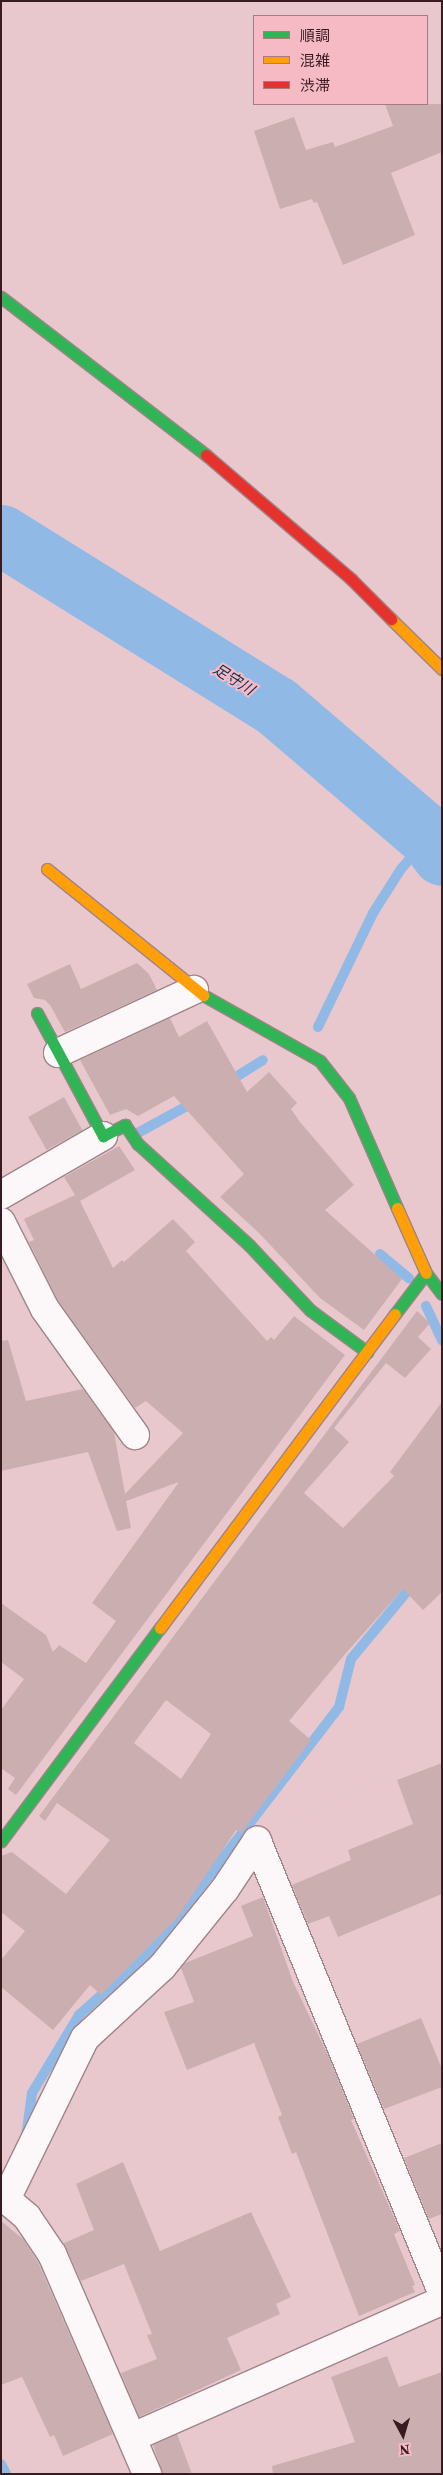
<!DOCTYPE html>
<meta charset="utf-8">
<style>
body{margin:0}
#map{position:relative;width:443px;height:2475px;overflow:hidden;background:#e8c8cd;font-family:"Source Serif 4","Noto Sans JP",serif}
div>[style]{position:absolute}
.stream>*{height:10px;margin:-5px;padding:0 5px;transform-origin:5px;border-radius:5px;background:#91b9e6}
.river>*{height:61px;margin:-30.5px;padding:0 30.5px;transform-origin:30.5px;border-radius:30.5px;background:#91b9e6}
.building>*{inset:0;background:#cbafb0;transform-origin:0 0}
.path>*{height:3px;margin-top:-1.5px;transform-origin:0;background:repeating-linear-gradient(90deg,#dbd0d3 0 1px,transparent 0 5px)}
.roads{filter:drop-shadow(1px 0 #9f8489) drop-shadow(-1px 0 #9f8489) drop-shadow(0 1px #9f8489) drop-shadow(0 -1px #9f8489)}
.street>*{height:28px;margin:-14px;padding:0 14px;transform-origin:14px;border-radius:14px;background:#fcf7f8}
.fast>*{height:11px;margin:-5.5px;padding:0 5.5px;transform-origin:5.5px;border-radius:5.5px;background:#30b455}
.slow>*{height:11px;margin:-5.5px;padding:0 5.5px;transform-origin:5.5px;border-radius:5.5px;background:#ff9f0a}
.jam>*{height:11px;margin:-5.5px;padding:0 5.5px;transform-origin:5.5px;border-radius:5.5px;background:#e5322d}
span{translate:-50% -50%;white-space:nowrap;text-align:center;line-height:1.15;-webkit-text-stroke:4px #f6bac5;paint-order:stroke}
.water-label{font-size:15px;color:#0a3250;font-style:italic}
.frame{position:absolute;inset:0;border:2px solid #371b21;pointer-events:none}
.legend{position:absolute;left:253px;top:15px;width:175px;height:90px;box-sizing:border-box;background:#f6bac5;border:1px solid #aa7a83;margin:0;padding:6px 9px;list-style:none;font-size:15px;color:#371b21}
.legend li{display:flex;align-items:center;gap:10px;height:25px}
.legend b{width:25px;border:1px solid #aa7a83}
.north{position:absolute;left:378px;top:2410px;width:50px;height:50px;-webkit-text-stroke:4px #f6bac5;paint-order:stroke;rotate:174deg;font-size:14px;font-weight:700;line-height:20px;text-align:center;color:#371b21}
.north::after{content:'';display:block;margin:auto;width:18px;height:22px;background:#371b21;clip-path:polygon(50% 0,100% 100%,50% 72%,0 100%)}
</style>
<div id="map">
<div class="stream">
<i style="left:318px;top:1027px;width:127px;rotate:-64.2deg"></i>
<i style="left:373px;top:913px;width:52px;rotate:-57.5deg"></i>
<i style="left:401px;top:869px;width:43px;rotate:-48.8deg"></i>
<i style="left:228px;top:1082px;width:41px;rotate:-32.2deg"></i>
<i style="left:134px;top:1135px;width:71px;rotate:-28.7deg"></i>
<i style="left:380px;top:1254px;width:38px;rotate:40deg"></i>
<i style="left:426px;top:1306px;width:38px;rotate:65deg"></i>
<i style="left:26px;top:2137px;width:44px;rotate:-82.2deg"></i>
<i style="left:32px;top:2093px;width:91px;rotate:-58.9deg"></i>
<i style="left:79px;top:2015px;width:98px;rotate:-41.7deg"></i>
<i style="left:152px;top:1950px;width:307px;rotate:-52.4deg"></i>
<i style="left:339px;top:1707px;width:49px;rotate:-76deg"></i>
<i style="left:351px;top:1659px;width:99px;rotate:-50.3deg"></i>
<i style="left:1px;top:2464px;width:11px;rotate:63deg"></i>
</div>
<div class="river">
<i style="left:1px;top:535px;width:324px;rotate:31.9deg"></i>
<i style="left:276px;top:706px;width:201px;rotate:40.6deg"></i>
<i style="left:429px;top:837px;width:22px;rotate:54deg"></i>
</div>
<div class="building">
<i style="clip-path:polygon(385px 104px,442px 104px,442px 152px,391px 173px,415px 235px,343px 265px,317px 202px,314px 203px,312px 199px,280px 209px,254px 131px,294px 117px,306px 150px,333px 142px,335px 147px,393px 126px)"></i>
<i style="clip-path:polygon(137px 963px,149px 974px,157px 990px,65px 1032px,50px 1005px,45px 1000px,34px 998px,27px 984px,70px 964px,81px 989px)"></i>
<i style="clip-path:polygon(170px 1018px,179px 1037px,207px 1021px,247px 1092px,269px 1072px,297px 1103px,291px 1109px,300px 1122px,354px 1185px,325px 1210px,402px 1279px,364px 1330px,320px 1298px,260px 1234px,220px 1197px,244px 1174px,174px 1096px,138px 1116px,126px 1109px,110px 1115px,80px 1060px)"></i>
<i style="left:64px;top:1097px;width:38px;height:41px;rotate:61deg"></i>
<i style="clip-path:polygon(119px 1146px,135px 1170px,80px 1201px,113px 1268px,122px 1260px,124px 1262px,173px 1219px,195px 1242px,186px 1251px,267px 1341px,271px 1337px,274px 1340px,294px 1316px,345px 1355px,16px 1795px,8px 1789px,15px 1778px,1px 1768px,1px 1710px,24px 1679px,1px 1662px,1px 1603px,46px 1635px,53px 1652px,59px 1645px,86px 1663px,116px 1621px,92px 1603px,179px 1482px,126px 1501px,131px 1528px,117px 1531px,88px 1452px,1px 1471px,1px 1341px,8px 1340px,26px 1401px,83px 1389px,114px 1432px,125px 1494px,183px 1433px,146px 1401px,135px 1408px,58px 1301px,29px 1242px,34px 1240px,24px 1219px,75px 1195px,64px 1177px)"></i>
<i style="clip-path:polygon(evenodd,417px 1311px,430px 1323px,418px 1337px,431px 1349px,405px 1378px,386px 1363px,334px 1428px,349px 1442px,304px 1493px,343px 1528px,394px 1476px,390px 1472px,442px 1402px,442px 1592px,423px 1610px,403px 1589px,346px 1653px,289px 1721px,311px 1740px,241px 1833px,236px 1830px,178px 1917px,101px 1995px,90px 1985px,53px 2030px,1px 1987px,1px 1960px,25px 1931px,1px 1912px,1px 1856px,12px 1852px,66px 1894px,110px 1840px,57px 1803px,45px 1821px,39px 1816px,417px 1311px,166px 1700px,211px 1734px,181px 1779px,134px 1743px,166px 1700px)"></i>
<i style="clip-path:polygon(442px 1763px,442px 1894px,338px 1937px,329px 1916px,308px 1924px,292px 1885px,351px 1860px,348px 1850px,413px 1824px,397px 1780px)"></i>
<i style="clip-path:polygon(263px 1897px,293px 1982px,328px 2055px,354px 2119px,351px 2120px,400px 2231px,394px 2234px,415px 2285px,412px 2286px,415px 2292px,359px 2316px,296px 2152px,292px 2154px,278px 2117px,282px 2115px,254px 2043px,187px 2070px,164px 2012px,194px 2002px,181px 1968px,185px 1963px,253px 1936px,241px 1906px)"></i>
<i style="clip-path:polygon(421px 2018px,442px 2069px,442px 2087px,384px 2109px,357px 2044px)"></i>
<i style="clip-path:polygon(442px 2143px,442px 2214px,429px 2219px,404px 2158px)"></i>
<i style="clip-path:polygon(123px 2162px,160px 2251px,251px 2212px,291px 2297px,276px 2304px,280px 2314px,227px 2338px,241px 2370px,139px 2417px,121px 2373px,157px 2359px,147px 2335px,152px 2334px,124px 2264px,81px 2281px,64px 2243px,94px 2230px,76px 2184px)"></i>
<i style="clip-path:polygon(1px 2221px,23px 2239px,38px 2262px,113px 2434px,63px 2456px,54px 2435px,50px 2437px,22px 2377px,1px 2385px)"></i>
<i style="clip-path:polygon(387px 2356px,399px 2387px,442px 2372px,442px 2474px,273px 2474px,272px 2466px,355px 2442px,331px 2377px)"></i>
<i style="clip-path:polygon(177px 2434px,192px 2474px,163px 2474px,153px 2445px)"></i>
</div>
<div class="path">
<i style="left:427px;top:1191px;width:27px;rotate:56deg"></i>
<i style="left:282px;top:1823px;width:174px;rotate:-23.3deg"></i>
</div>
<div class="roads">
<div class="street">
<i style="left:58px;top:1053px;width:150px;rotate:-24.9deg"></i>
<i style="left:1px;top:1195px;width:118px;rotate:-30deg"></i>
<i style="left:1px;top:1222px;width:97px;rotate:63.2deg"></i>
<i style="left:45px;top:1309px;width:155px;rotate:54.5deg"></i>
<i style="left:257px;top:1841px;width:487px;rotate:67.7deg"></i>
<i style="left:1px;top:2195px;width:34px;rotate:40deg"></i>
<i style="left:27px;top:2217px;width:45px;rotate:56deg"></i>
<i style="left:52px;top:2254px;width:240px;rotate:66.6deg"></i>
<i style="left:6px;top:2199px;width:179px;rotate:-63.9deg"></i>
<i style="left:85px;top:2038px;width:105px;rotate:-42.7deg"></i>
<i style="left:162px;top:1967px;width:100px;rotate:-51.1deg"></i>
<i style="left:225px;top:1889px;width:58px;rotate:-56.3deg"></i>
<i style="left:133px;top:2437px;width:338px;rotate:-23.8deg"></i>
</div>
<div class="fast">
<i style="left:1px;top:297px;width:259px;rotate:37.6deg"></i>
<i style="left:203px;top:995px;width:134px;rotate:29.4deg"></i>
<i style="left:320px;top:1061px;width:47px;rotate:51.9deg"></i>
<i style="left:349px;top:1098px;width:120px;rotate:66.4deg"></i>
<i style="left:37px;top:1013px;width:140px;rotate:61.8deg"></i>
<i style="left:103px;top:1136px;width:25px;rotate:-27deg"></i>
<i style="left:125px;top:1125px;width:23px;rotate:56deg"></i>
<i style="left:138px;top:1144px;width:150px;rotate:42.3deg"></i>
<i style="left:249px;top:1245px;width:89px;rotate:46.8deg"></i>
<i style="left:310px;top:1310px;width:71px;rotate:36.4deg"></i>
<i style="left:395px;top:1314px;width:51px;rotate:-52.9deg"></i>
<i style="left:426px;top:1273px;width:26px;rotate:53deg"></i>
<i style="left:1px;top:1841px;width:266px;rotate:-53.3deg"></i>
</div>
<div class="slow">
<i style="left:391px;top:619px;width:71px;rotate:44.4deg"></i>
<i style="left:47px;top:869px;width:201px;rotate:38.9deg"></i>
<i style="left:397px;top:1208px;width:71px;rotate:66deg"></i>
<i style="left:160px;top:1628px;width:392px;rotate:-53.2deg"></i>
</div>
<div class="jam">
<i style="left:206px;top:455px;width:191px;rotate:40.5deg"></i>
<i style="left:351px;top:579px;width:57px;rotate:45deg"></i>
</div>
</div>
<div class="water-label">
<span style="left:234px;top:679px;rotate:32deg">足守川</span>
</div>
<div class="frame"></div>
<ul class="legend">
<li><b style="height:6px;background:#30b455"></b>順調</li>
<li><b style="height:6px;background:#ff9f0a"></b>混雑</li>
<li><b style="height:6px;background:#e5322d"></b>渋滞</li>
</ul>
<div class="north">N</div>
</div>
